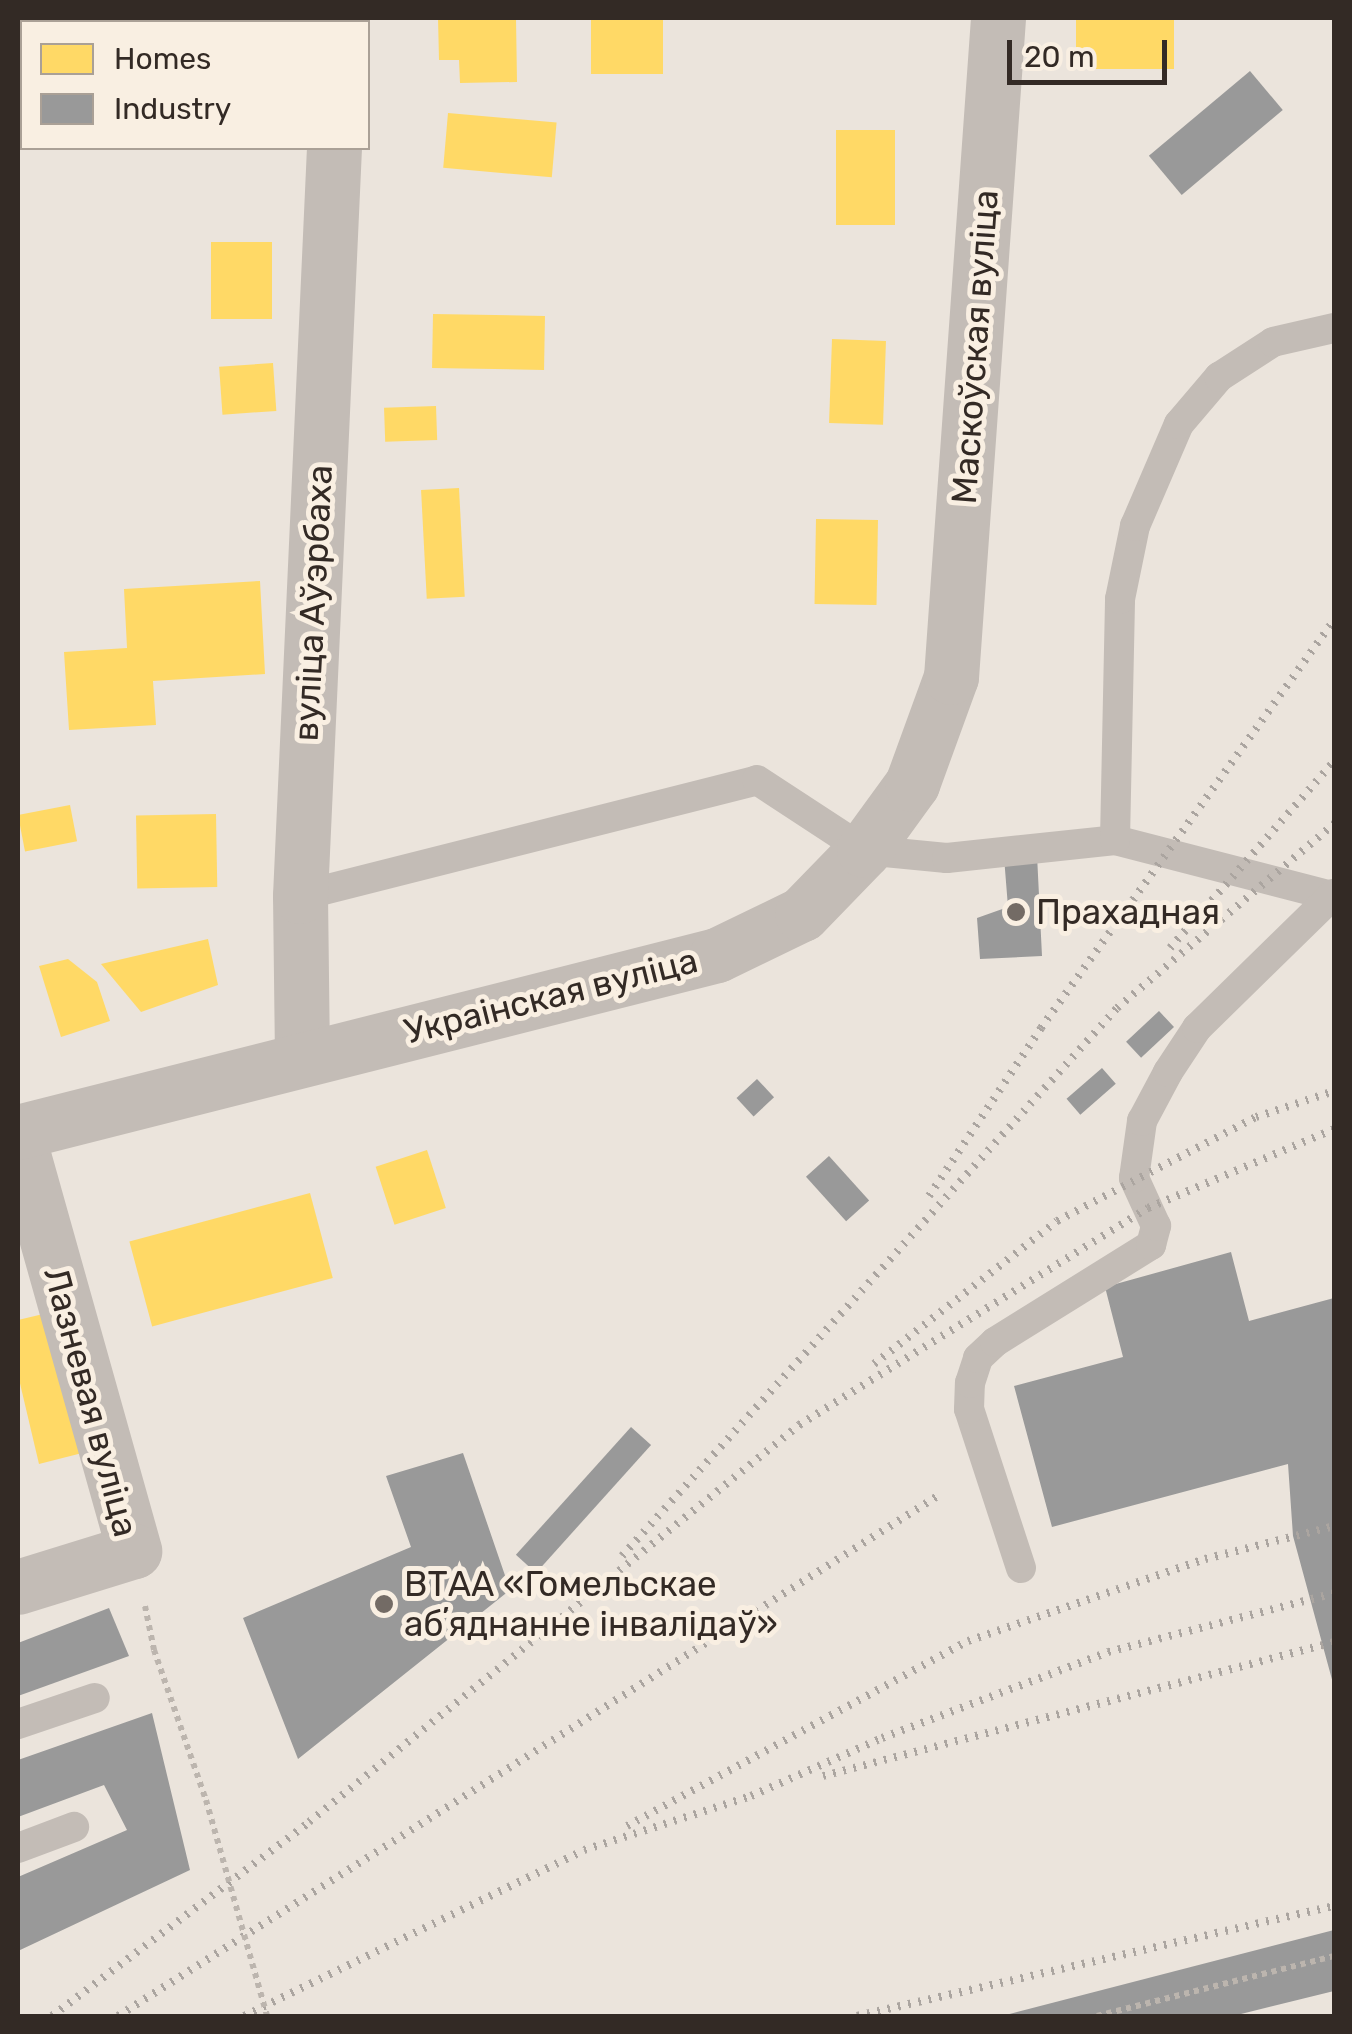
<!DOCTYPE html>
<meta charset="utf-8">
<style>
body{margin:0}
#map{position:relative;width:1352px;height:2034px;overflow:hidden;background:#ebe4dc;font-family:Rubik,sans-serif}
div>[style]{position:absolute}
.homes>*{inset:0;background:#ffd966;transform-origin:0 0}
.industry>*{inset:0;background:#999;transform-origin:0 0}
.path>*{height:6px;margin-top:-3px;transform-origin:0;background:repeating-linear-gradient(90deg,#bcb5ae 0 5px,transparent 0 10px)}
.service>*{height:30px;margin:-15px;padding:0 15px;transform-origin:15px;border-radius:15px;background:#c3bcb6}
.minor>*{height:55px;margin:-27.5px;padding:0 27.5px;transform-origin:27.5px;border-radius:27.5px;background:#c3bcb6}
.tertiary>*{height:55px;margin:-27.5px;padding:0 27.5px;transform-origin:27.5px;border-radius:27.5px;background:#c3bcb6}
.rail>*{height:8px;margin-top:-4px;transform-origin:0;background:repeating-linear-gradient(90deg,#aba5a0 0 2.5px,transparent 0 10.5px)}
.path-bridge>*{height:6px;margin-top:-3px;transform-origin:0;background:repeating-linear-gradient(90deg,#bcb5ae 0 5px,transparent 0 10px)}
.dots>*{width:28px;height:28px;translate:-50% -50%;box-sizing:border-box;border:5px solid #f9efe2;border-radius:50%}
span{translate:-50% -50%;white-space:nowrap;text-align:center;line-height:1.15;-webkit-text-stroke:10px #f9efe2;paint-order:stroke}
.street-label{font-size:35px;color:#332a25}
.poi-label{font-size:35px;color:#332a25}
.left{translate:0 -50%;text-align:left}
.frame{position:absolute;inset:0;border:20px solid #332a25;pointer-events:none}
.legend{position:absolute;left:20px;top:20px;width:350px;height:130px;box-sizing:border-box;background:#f9efe2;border:2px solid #aaa096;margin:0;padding:12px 18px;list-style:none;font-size:30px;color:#332a25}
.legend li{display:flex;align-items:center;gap:20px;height:50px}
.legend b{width:50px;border:2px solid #aaa096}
.scale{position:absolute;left:1007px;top:40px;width:160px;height:45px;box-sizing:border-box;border:5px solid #332a25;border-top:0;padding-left:12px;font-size:30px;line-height:35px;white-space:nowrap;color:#332a25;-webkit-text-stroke:8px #f9efe2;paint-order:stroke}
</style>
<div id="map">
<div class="homes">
<i style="clip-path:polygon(438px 18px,516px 18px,517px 82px,460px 83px,459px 60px,439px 60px)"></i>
<i style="left:591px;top:18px;width:72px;height:56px"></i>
<i style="left:1076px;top:18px;width:98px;height:51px"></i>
<i style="left:448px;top:113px;width:109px;height:55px;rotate:5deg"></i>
<i style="left:836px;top:130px;width:59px;height:95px"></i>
<i style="left:211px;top:242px;width:61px;height:77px"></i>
<i style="left:433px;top:314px;width:112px;height:54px;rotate:1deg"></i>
<i style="left:832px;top:339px;width:54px;height:84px;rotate:2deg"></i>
<i style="left:273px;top:363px;width:48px;height:54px;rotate:86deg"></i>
<i style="left:436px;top:406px;width:34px;height:52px;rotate:88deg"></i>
<i style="left:459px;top:488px;width:109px;height:38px;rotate:87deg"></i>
<i style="left:816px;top:519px;width:62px;height:85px;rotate:1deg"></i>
<i style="clip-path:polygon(260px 581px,265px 674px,153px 681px,156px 725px,69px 730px,64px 652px,127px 648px,124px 589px)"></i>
<i style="left:70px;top:805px;width:37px;height:53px;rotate:79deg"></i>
<i style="left:216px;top:814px;width:73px;height:80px;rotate:89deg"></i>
<i style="clip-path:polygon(208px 939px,218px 985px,141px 1012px,101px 964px)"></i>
<i style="clip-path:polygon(68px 959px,97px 982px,110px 1021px,61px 1037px,39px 966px)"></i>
<i style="left:427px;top:1150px;width:61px;height:54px;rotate:72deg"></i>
<i style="left:310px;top:1193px;width:88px;height:187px;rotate:75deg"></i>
<i style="clip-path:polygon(60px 1310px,94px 1450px,39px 1464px,18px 1375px,18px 1320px)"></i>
</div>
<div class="industry">
<i style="left:1250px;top:71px;width:51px;height:132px;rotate:50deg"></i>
<i style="clip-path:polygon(1037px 855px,1042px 956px,980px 959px,977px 918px,1008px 907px,1004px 857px)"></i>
<i style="left:1159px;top:1011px;width:22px;height:45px;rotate:47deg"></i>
<i style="left:1102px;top:1068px;width:21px;height:47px;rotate:49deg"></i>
<i style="left:757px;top:1079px;width:25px;height:28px;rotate:47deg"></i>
<i style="left:829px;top:1156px;width:60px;height:31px;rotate:48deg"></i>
<i style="clip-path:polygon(1231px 1252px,1249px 1321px,1334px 1298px,1334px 1687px,1293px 1536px,1288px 1464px,1052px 1527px,1014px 1386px,1123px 1357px,1105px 1287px)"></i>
<i style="left:631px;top:1427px;width:27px;height:172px;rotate:42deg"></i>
<i style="clip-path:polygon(463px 1453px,510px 1590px,298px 1759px,243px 1618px,411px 1547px,386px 1476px)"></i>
<i style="clip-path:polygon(109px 1608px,129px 1656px,18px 1696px,18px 1643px)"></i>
<i style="clip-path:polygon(152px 1713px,190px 1870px,18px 1951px,18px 1877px,127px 1830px,104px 1785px,18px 1817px,18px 1760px)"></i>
<i style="clip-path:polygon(1334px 1930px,1334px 1991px,1233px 2016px,1002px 2016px)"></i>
</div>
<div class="path">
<i style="left:145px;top:1606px;width:45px;rotate:78.4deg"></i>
<i style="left:154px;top:1650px;width:159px;rotate:70.9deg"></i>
<i style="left:1097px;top:2016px;width:244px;rotate:-14.2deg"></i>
</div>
<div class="service">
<i style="left:1115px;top:840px;width:223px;rotate:14.5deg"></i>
<i style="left:300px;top:896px;width:471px;rotate:-14.2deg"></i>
<i style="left:757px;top:780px;width:128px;rotate:33.2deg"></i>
<i style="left:864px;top:850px;width:83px;rotate:5.5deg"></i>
<i style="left:947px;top:858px;width:169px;rotate:-6.1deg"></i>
<i style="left:1115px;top:840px;width:241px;rotate:-88.8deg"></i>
<i style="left:1120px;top:599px;width:75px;rotate:-78.4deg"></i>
<i style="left:1135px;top:526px;width:111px;rotate:-66.7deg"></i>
<i style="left:1179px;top:424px;width:62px;rotate:-49.6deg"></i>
<i style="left:1219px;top:377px;width:64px;rotate:-32.9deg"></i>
<i style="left:1273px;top:342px;width:63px;rotate:-12.9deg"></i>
<i style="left:1021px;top:1568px;width:167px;rotate:-108.1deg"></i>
<i style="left:969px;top:1409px;width:26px;rotate:-88deg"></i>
<i style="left:970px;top:1383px;width:26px;rotate:-72deg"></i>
<i style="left:978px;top:1358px;width:23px;rotate:-43deg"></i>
<i style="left:995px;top:1342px;width:184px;rotate:-31.9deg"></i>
<i style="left:1151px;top:1245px;width:20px;rotate:-75deg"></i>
<i style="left:1156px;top:1226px;width:53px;rotate:-114.6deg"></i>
<i style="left:1134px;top:1178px;width:58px;rotate:-82deg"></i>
<i style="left:1142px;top:1121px;width:55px;rotate:-62deg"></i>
<i style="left:1168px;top:1072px;width:53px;rotate:-56.6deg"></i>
<i style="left:1197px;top:1028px;width:192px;rotate:-44.4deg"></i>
<i style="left:18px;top:1724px;width:81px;rotate:-18.7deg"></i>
<i style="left:18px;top:1848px;width:60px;rotate:-20.6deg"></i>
</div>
<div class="minor">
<i style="left:340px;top:22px;width:4px;rotate:-90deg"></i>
<i style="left:302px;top:1058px;width:162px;rotate:-90.7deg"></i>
<i style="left:300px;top:896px;width:749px;rotate:-87.4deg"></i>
<i style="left:18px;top:1137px;width:430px;rotate:74.3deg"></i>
<i style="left:134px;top:1551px;width:121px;rotate:162.8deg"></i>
</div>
<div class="tertiary">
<i style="left:18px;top:1132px;width:721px;rotate:-14.21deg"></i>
<i style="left:717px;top:955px;width:94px;rotate:-25.8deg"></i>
<i style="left:802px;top:914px;width:89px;rotate:-45.9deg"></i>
<i style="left:864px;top:850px;width:82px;rotate:-54deg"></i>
<i style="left:912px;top:784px;width:114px;rotate:-70deg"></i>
<i style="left:951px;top:677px;width:661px;rotate:-85.92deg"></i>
</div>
<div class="rail">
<i style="left:1170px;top:948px;width:249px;rotate:-48.7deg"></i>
<i style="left:929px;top:1196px;width:202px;rotate:-56.3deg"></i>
<i style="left:1041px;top:1028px;width:502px;rotate:-54.32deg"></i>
<i style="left:874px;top:1364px;width:232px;rotate:-38deg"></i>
<i style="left:1057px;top:1221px;width:225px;rotate:-27.6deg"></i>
<i style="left:1256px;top:1117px;width:82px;rotate:-18.4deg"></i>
<i style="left:622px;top:1556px;width:738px;rotate:-47.91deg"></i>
<i style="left:1117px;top:1008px;width:285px;rotate:-40.3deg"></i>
<i style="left:823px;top:1776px;width:528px;rotate:-14.69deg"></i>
<i style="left:627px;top:1826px;width:388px;rotate:-28.5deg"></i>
<i style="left:968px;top:1641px;width:251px;rotate:-19.1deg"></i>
<i style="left:1205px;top:1559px;width:133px;rotate:-14.3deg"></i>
<i style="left:52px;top:2016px;width:322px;rotate:-37deg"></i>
<i style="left:309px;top:1822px;width:631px;rotate:-39.01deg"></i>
<i style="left:799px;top:1425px;width:411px;rotate:-31.9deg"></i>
<i style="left:1148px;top:1208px;width:202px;rotate:-23deg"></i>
<i style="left:118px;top:2016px;width:976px;rotate:-32.4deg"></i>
<i style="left:244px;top:2016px;width:378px;rotate:-26deg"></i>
<i style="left:584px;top:1850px;width:176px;rotate:-17.9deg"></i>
<i style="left:751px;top:1796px;width:143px;rotate:-23.9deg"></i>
<i style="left:882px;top:1738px;width:242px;rotate:-20.8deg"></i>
<i style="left:1108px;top:1652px;width:234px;rotate:-14.6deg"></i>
<i style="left:857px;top:2016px;width:490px;rotate:-13deg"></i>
</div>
<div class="path-bridge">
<i style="left:206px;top:1800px;width:224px;rotate:74.2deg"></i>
</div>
<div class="dots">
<i style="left:1016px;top:912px;background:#736b65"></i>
<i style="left:384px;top:1604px;background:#736b65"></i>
</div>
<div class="street-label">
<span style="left:975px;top:347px;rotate:-86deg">Маскоўская вуліца</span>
<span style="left:313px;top:603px;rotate:-87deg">вуліца Аўэрбаха</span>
<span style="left:551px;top:996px;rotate:-14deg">Украінская вуліца</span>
<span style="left:91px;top:1402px;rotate:75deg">Лазневая вуліца</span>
</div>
<div class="poi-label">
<span class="left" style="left:1036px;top:912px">Прахадная</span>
<span class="left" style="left:404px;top:1604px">ВТАА «Гомельскае<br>абʼяднанне інвалідаў»</span>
</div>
<div class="frame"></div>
<ul class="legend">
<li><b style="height:28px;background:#ffd966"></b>Homes</li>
<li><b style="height:28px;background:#999"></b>Industry</li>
</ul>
<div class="scale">20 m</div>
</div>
